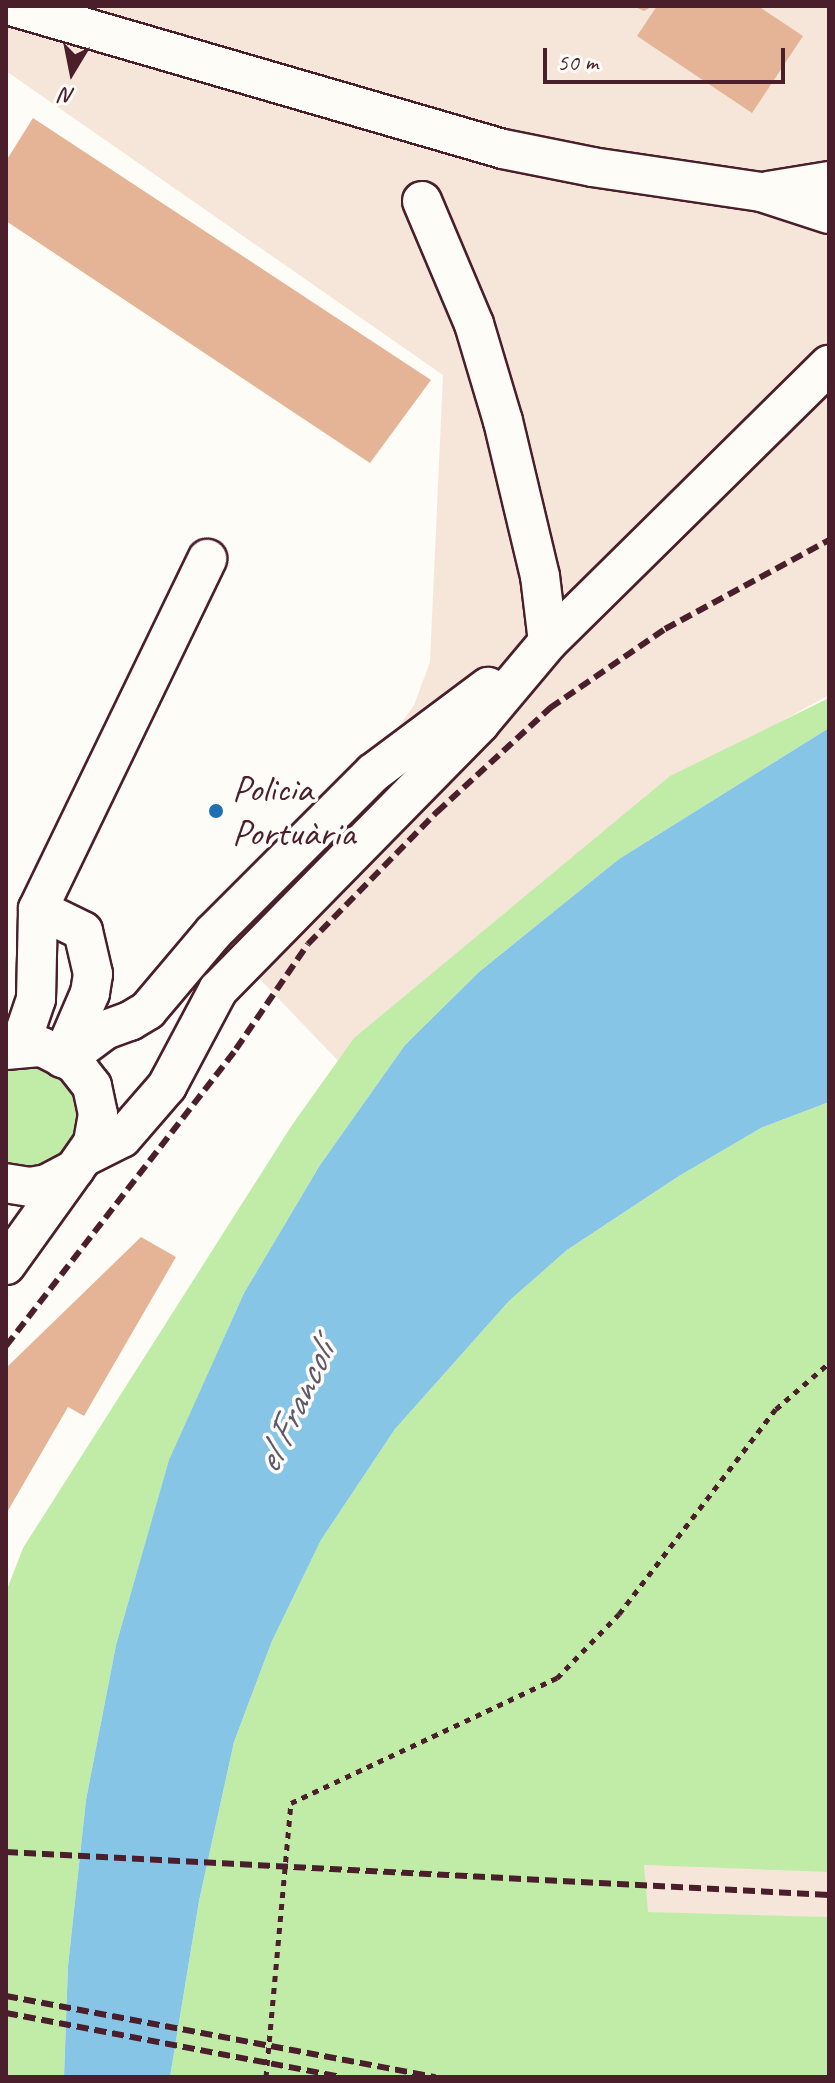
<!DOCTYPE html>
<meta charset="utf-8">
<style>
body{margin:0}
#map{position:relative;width:835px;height:2083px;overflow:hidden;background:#fdfcf7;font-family:Caveat,sans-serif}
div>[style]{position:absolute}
.built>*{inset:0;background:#f6e6da;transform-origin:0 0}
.green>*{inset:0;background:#c1eca8}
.water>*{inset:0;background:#87c5e7}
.building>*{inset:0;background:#e5b497;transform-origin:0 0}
.path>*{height:5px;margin-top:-2.5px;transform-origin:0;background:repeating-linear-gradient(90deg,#4a1f2b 0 6px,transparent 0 12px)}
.roads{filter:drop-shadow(2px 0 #4a1f2b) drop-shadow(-2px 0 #4a1f2b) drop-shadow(0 2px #4a1f2b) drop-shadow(0 -2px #4a1f2b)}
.minor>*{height:38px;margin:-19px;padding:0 19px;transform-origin:19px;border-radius:19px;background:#fdfcf7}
.rail>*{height:6px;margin-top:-3px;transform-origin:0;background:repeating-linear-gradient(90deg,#4a1f2b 0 12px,transparent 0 18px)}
.dots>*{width:22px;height:22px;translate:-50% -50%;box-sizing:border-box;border:4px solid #fdfcf7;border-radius:50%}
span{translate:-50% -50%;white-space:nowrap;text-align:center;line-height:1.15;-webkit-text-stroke:7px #fdfcf7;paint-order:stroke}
.poi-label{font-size:38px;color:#4a1f2b}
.left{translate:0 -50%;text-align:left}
.water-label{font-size:40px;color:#5f596d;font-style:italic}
.frame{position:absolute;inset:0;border:8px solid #4a1f2b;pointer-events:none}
.north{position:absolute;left:32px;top:32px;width:80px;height:80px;-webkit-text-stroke:6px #fdfcf7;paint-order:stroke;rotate:190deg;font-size:22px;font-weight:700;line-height:32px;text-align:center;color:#4a1f2b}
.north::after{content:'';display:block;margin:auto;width:28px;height:36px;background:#4a1f2b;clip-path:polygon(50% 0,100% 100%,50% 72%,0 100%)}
.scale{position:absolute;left:543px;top:48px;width:242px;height:36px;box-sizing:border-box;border:4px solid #4a1f2b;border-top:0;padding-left:10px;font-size:24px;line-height:28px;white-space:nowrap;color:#4a1f2b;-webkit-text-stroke:6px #fdfcf7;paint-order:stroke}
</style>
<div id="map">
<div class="built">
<i style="clip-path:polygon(6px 6px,829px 6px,829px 695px,735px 747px,346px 1069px,205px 922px,386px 745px,414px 705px,430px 662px,443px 375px,6px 71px)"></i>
<i style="left:644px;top:1864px;width:185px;height:48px;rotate:2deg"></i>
</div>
<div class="green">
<i style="clip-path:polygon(829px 698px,829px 728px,619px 859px,479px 972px,405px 1045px,320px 1165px,244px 1293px,169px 1461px,116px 1645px,86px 1800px,68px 1966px,64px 2077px,6px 2077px,6px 1592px,23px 1548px,292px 1125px,354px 1038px,670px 776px)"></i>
<i style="clip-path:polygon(38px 1063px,69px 1082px,77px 1098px,80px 1116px,76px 1135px,67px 1151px,53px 1163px,36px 1169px,6px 1166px,6px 1065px)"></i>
<i style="clip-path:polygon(829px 1102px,829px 1872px,644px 1865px,648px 1912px,829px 1917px,829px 2077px,170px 2077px,199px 1901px,234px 1742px,272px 1641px,321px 1540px,395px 1429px,509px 1301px,567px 1250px,679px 1176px,761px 1128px)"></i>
</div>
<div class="water">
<i style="clip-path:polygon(829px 728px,829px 1102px,761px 1128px,679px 1176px,567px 1250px,509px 1301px,395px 1429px,321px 1540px,272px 1641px,234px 1742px,199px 1901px,170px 2077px,64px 2077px,68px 1966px,86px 1800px,116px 1645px,169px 1460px,244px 1293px,320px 1165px,405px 1045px,479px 972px,619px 859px)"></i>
</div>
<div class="building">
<i style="clip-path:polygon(633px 6px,653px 6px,644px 11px)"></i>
<i style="clip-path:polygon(657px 6px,758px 6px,803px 36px,752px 113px,637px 36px)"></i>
<i style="clip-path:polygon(33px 118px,431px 380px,370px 463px,6px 221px,6px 161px)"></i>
<i style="left:285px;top:875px;width:20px;height:22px;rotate:45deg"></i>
<i style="left:266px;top:898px;width:20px;height:22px;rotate:45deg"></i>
<i style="clip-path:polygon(141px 1237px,176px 1257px,84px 1416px,68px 1407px,6px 1514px,6px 1368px)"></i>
</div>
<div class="path">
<i style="left:266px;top:2077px;width:275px;rotate:-84.8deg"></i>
<i style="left:291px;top:1803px;width:294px;rotate:-25.2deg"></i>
<i style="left:557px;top:1678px;width:89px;rotate:-45.9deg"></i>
<i style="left:619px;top:1614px;width:258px;rotate:-52.6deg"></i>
<i style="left:776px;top:1409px;width:70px;rotate:-41deg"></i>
</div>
<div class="roads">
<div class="minor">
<i style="left:11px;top:6px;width:512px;rotate:16.21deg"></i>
<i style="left:503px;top:149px;width:91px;rotate:11.4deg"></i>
<i style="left:592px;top:167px;width:171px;rotate:8.4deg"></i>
<i style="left:761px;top:192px;width:71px;rotate:17.9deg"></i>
<i style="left:768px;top:191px;width:62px;rotate:-9.3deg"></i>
<i style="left:422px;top:201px;width:134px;rotate:67.1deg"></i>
<i style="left:474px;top:324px;width:101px;rotate:73.4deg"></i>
<i style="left:503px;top:421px;width:159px;rotate:76.6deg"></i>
<i style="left:540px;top:576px;width:66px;rotate:83.1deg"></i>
<i style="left:548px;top:642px;width:395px;rotate:-44.6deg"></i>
<i style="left:20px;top:1046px;width:50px;rotate:-71.2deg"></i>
<i style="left:36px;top:999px;width:90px;rotate:-88.7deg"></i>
<i style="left:6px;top:1050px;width:36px;rotate:-5deg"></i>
<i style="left:42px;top:1047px;width:36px;rotate:27deg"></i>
<i style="left:74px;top:1063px;width:29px;rotate:52deg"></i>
<i style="left:92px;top:1086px;width:29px;rotate:78deg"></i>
<i style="left:98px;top:1114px;width:29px;rotate:100deg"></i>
<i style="left:93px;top:1143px;width:32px;rotate:125deg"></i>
<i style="left:75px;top:1169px;width:32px;rotate:152deg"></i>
<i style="left:47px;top:1184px;width:17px;rotate:170deg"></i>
<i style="left:30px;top:1187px;width:24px;rotate:-171deg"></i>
<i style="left:62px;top:1058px;width:71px;rotate:-66.7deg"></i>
<i style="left:90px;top:993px;width:19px;rotate:-81deg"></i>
<i style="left:93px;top:974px;width:44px;rotate:-103.1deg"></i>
<i style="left:83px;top:931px;width:50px;rotate:-153.9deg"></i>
<i style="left:38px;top:909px;width:389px;rotate:-64.2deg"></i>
<i style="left:66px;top:1059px;width:49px;rotate:-36.6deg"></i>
<i style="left:105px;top:1030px;width:27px;rotate:-20deg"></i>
<i style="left:130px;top:1021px;width:21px;rotate:-31deg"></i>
<i style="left:148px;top:1010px;width:102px;rotate:-49.8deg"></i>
<i style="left:214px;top:932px;width:225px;rotate:-45deg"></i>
<i style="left:373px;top:773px;width:144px;rotate:-36.8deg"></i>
<i style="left:86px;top:1156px;width:40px;rotate:-26.6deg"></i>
<i style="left:122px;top:1138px;width:69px;rotate:-49.1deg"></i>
<i style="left:167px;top:1086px;width:109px;rotate:-62deg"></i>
<i style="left:218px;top:990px;width:374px;rotate:-45.5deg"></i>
<i style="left:480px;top:723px;width:106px;rotate:-50deg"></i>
<i style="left:6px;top:1265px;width:117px;rotate:-54.4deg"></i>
</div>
</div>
<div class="rail">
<i style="left:6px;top:1346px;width:376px;rotate:-52.2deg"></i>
<i style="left:236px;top:1049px;width:127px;rotate:-55.6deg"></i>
<i style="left:308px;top:944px;width:185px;rotate:-45.7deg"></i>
<i style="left:437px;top:812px;width:154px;rotate:-42.6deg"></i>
<i style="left:550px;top:708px;width:140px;rotate:-34.5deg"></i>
<i style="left:665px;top:629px;width:187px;rotate:-28.5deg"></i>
<i style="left:6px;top:1852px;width:824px;rotate:2.99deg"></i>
<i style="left:6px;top:1996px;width:437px;rotate:10.7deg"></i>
<i style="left:6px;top:2013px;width:341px;rotate:10.8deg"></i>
</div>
<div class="dots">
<i style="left:216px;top:811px;background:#1f6fb2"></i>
</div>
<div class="poi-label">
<span class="left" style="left:232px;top:811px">Policia<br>Portuària</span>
</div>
<div class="water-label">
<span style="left:294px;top:1408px;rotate:-65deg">el Francolí</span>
</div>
<div class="frame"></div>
<div class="north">N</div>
<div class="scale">50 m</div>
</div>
